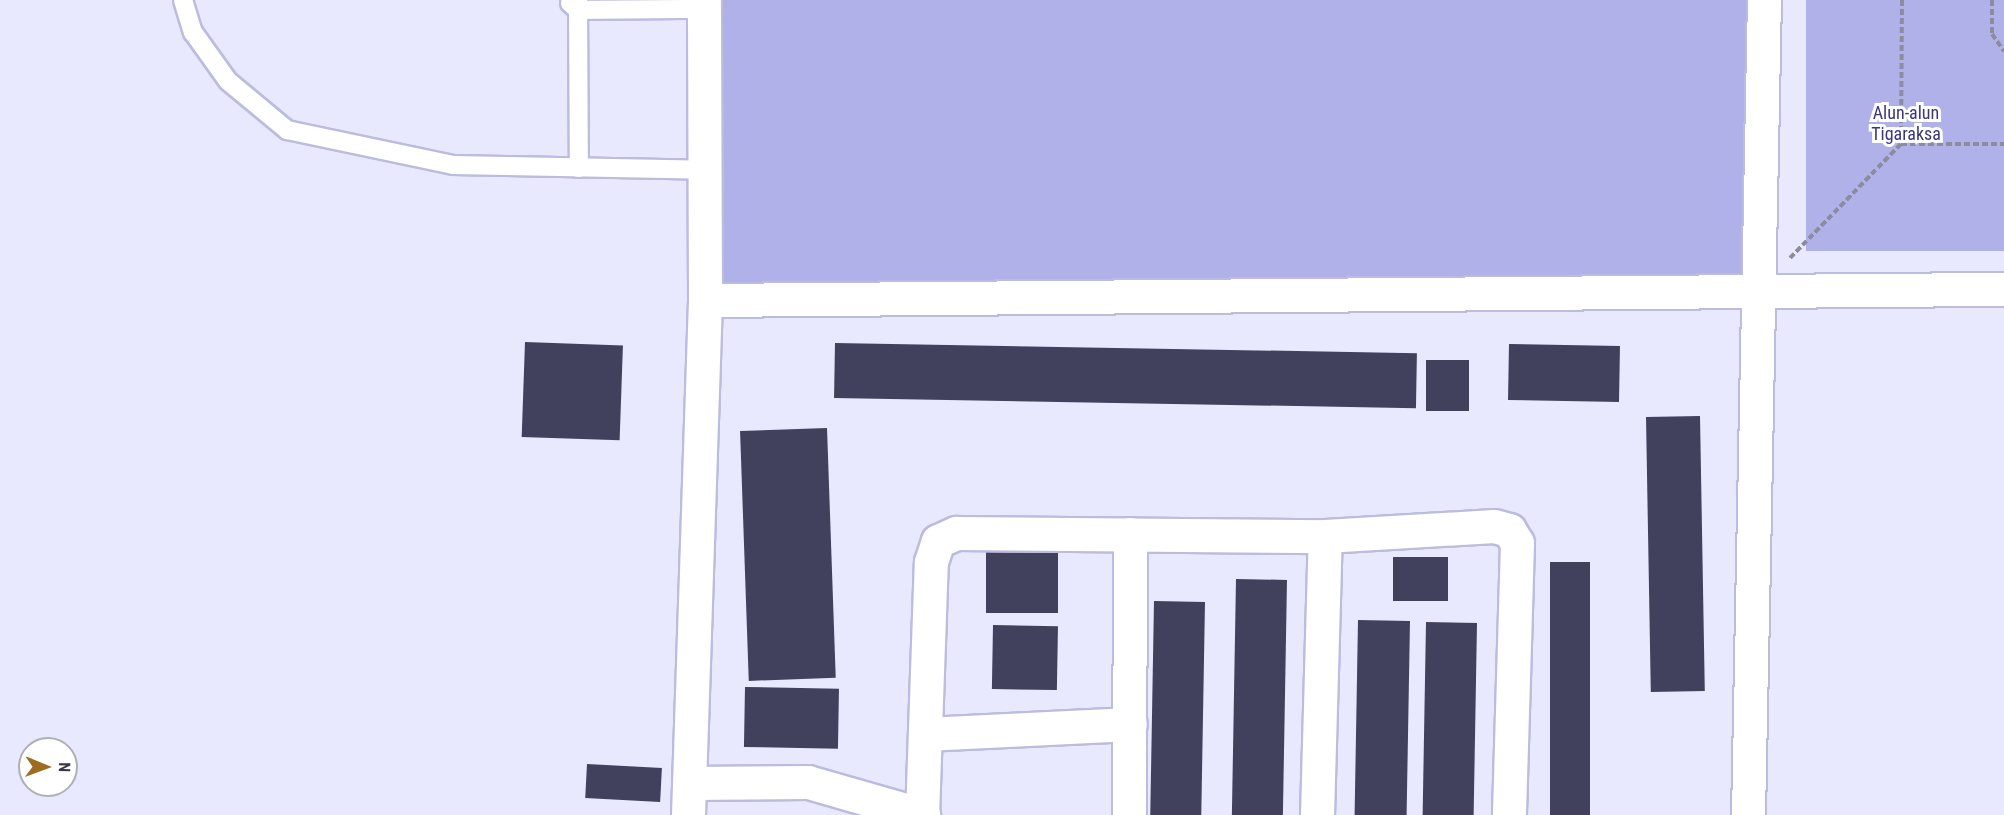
<!DOCTYPE html>
<style>
body{margin:0}
#map{position:relative;width:2004px;height:815px;overflow:hidden;background:#e8e9ff;font-family:"Roboto Condensed",sans-serif}
div>[style]{position:absolute}
.green>*{inset:0;background:#b0b1e9;transform-origin:0 0}
.building>*{inset:0;background:#41415e;transform-origin:0 0}
.path>*{height:4px;margin-top:-2px;transform-origin:0;background:repeating-linear-gradient(90deg,#8c8c9e 0 6px,transparent 0 9px)}
.roads{filter:drop-shadow(2px 0 #bbbcdf) drop-shadow(-2px 0 #bbbcdf) drop-shadow(0 2px #bbbcdf) drop-shadow(0 -2px #bbbcdf)}
.lane>*{height:18px;margin:-9px;padding:0 9px;transform-origin:9px;border-radius:9px;background:#fff}
.street>*{height:33px;margin:-16.5px;padding:0 16.5px;transform-origin:16.5px;border-radius:16.5px;background:#fff}
span{translate:-50% -50%;white-space:nowrap;text-align:center;line-height:1.15;-webkit-text-stroke:6px #fff;paint-order:stroke}
.park-label{font-size:18px;color:#3b347e}
.north{position:absolute;left:18px;top:737px;width:60px;height:60px;box-sizing:border-box;background:#fff;border:2px solid #afafb4;border-radius:50%;rotate:91deg;font-size:16px;font-weight:700;line-height:24px;text-align:center;color:#363644}
.north::after{content:'';display:block;margin:auto;width:21px;height:27px;background:#9d6c20;clip-path:polygon(50% 0,100% 100%,50% 72%,0 100%)}
</style>
<div id="map">
<div class="green">
<i style="left:706px;top:0;width:1040px;height:297px"></i>
<i style="left:1806px;top:0;width:198px;height:251px"></i>
</div>
<div class="building">
<i style="left:525px;top:342px;width:98px;height:95px;rotate:2deg"></i>
<i style="left:835px;top:343px;width:582px;height:55px;rotate:1deg"></i>
<i style="left:1509px;top:344px;width:111px;height:56px;rotate:1deg"></i>
<i style="left:1426px;top:360px;width:43px;height:51px"></i>
<i style="left:1700px;top:416px;width:275px;height:54px;rotate:89deg"></i>
<i style="left:827px;top:428px;width:250px;height:87px;rotate:88deg"></i>
<i style="left:1058px;top:547px;width:66px;height:72px;rotate:90deg"></i>
<i style="left:1393px;top:557px;width:55px;height:44px"></i>
<i style="left:1550px;top:562px;width:40px;height:253px"></i>
<i style="left:1236px;top:579px;width:51px;height:236px;rotate:1deg"></i>
<i style="left:1154px;top:601px;width:51px;height:214px;rotate:1deg"></i>
<i style="left:1358px;top:620px;width:52px;height:195px;rotate:1deg"></i>
<i style="left:1426px;top:622px;width:51px;height:193px;rotate:1deg"></i>
<i style="left:993px;top:625px;width:65px;height:64px;rotate:1deg"></i>
<i style="left:745px;top:687px;width:94px;height:60px;rotate:1deg"></i>
<i style="left:587px;top:764px;width:75px;height:34px;rotate:3deg"></i>
</div>
<div class="path">
<i style="left:1902px;top:0;width:144px;rotate:90.4deg"></i>
<i style="left:1901px;top:144px;width:103px"></i>
<i style="left:1992px;top:0;width:34px;rotate:90deg"></i>
<i style="left:1992px;top:34px;width:21px;rotate:55deg"></i>
<i style="left:1790px;top:258px;width:159px;rotate:-45.8deg"></i>
</div>
<div class="roads">
<div class="lane">
<i style="left:183px;top:0;width:34px;rotate:73deg"></i>
<i style="left:193px;top:32px;width:60px;rotate:54.5deg"></i>
<i style="left:228px;top:81px;width:77px;rotate:39.7deg"></i>
<i style="left:287px;top:130px;width:170px;rotate:11.9deg"></i>
<i style="left:453px;top:165px;width:253px;rotate:1.1deg"></i>
<i style="left:578px;top:0;width:168px;rotate:89.7deg"></i>
<i style="left:570px;top:3px;width:11px;rotate:41deg"></i>
<i style="left:578px;top:10px;width:126px;rotate:-0.5deg"></i>
</div>
<div class="street">
<i style="left:705px;top:300px;width:1299px;rotate:-0.49deg"></i>
<i style="left:926px;top:734px;width:204px;rotate:-2.8deg"></i>
<i style="left:690px;top:783px;width:118px;rotate:-0.5deg"></i>
<i style="left:808px;top:782px;width:120px;rotate:16deg"></i>
<i style="left:688px;top:815px;width:515px;rotate:-88.11deg"></i>
<i style="left:705px;top:300px;width:300px;rotate:-90.2deg"></i>
<i style="left:922px;top:815px;width:253px;rotate:-88deg"></i>
<i style="left:931px;top:562px;width:22px;rotate:-72deg"></i>
<i style="left:938px;top:541px;width:20px;rotate:-24deg"></i>
<i style="left:956px;top:533px;width:369px;rotate:0.5deg"></i>
<i style="left:1325px;top:536px;width:169px;rotate:-3.4deg"></i>
<i style="left:1494px;top:526px;width:16px;rotate:15deg"></i>
<i style="left:1509px;top:530px;width:15px;rotate:58deg"></i>
<i style="left:1517px;top:543px;width:272px;rotate:91.7deg"></i>
<i style="left:1129px;top:815px;width:281px;rotate:-89.8deg"></i>
<i style="left:1317px;top:815px;width:279px;rotate:-88.4deg"></i>
<i style="left:1748px;top:815px;width:815px;rotate:-88.88deg"></i>
</div>
</div>
<div class="park-label">
<span style="left:1906px;top:124px">Alun-alun<br>Tigaraksa</span>
</div>
<div class="north">N</div>
</div>
